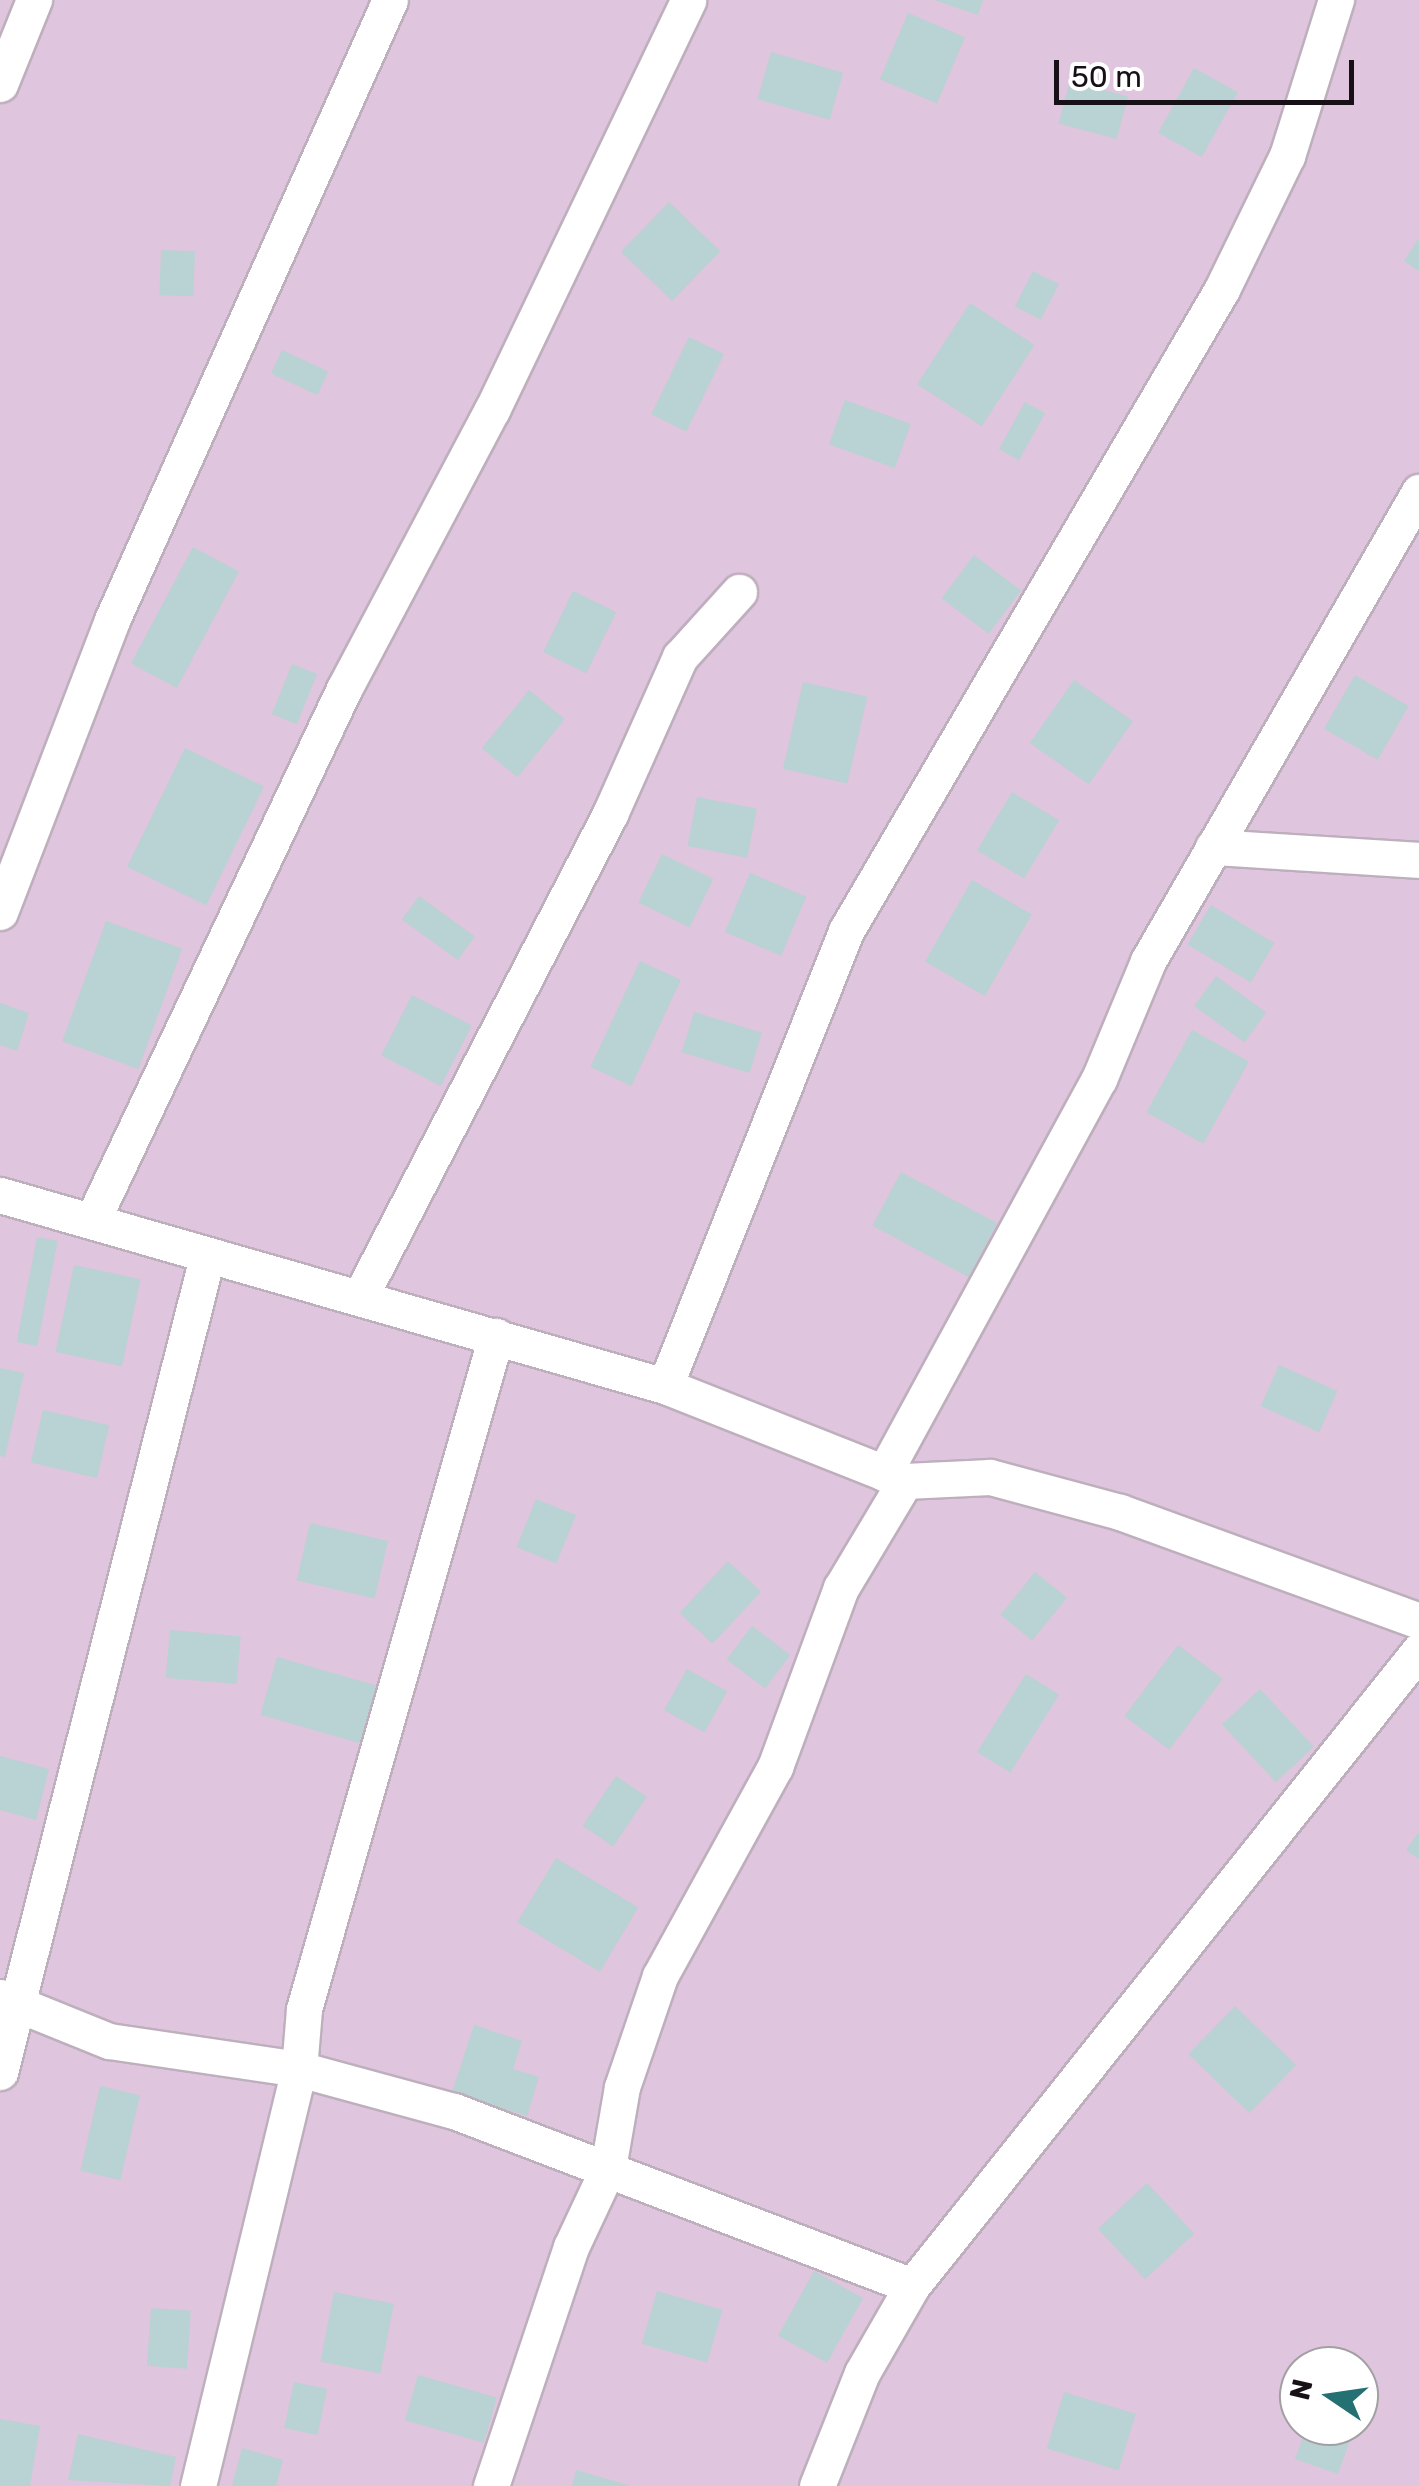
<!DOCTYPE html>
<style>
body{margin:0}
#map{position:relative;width:1419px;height:2486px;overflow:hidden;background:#f8e8f7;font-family:Rubik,sans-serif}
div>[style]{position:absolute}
.green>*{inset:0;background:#dfc5dd}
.building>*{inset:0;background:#b9d2d3;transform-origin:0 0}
.roads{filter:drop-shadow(2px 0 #beafbd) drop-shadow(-2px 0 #beafbd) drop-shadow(0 2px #beafbd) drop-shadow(0 -2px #beafbd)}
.minor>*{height:35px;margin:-17.5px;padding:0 17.5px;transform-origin:17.5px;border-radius:17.5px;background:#fff}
span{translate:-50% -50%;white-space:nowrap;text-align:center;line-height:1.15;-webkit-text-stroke:10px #fff;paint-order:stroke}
.north{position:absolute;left:1279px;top:2346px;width:100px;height:100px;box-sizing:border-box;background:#fff;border:2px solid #a2a0a2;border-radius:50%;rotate:283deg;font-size:28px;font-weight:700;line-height:40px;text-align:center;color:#171117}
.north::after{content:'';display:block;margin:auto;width:35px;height:45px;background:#257073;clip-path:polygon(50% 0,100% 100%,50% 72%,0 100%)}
.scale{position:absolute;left:1054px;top:60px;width:300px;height:45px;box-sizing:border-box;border:5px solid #171117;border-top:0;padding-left:12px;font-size:30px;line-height:35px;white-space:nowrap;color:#171117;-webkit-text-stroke:8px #fff;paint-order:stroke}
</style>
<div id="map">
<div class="green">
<i style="clip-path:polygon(evenodd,0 0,1419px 0,1419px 2486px,0 2486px,0 0,1299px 2366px,1359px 2366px,1359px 2426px,1299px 2426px,1299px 2366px)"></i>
</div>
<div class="building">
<i style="clip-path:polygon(934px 0,983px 0,978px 15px)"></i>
<i style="left:908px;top:13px;width:62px;height:72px;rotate:23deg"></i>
<i style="left:771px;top:52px;width:75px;height:49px;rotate:16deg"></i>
<i style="left:1194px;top:68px;width:50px;height:74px;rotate:29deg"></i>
<i style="left:1070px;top:81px;width:60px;height:44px;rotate:15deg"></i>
<i style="left:669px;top:202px;width:71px;height:69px;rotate:44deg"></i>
<i style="clip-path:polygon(1419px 238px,1419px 271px,1404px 261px)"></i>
<i style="left:161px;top:250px;width:34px;height:45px;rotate:2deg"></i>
<i style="left:1033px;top:271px;width:29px;height:40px;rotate:27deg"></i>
<i style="left:970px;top:303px;width:77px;height:97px;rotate:33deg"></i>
<i style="left:689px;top:337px;width:39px;height:86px;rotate:26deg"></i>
<i style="left:282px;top:350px;width:51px;height:26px;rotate:25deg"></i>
<i style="left:845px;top:400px;width:70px;height:47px;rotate:20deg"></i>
<i style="left:1025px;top:402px;width:23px;height:54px;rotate:29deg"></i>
<i style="left:193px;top:547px;width:52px;height:132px;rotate:28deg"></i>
<i style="left:974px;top:555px;width:59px;height:54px;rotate:37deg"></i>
<i style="left:573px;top:591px;width:48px;height:68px;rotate:26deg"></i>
<i style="left:292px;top:664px;width:27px;height:54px;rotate:22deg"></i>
<i style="left:1355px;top:675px;width:62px;height:62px;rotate:30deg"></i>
<i style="left:1074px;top:680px;width:72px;height:77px;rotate:35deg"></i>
<i style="left:803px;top:682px;width:66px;height:89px;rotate:13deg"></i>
<i style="left:529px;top:690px;width:46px;height:75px;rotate:39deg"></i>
<i style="left:185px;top:748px;width:88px;height:132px;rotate:26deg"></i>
<i style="left:1012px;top:792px;width:55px;height:68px;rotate:31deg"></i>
<i style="left:697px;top:797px;width:61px;height:50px;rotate:11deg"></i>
<i style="left:662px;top:854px;width:57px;height:54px;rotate:26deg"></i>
<i style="left:750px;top:873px;width:61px;height:64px;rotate:23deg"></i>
<i style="left:972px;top:880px;width:69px;height:94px;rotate:30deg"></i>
<i style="left:419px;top:896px;width:69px;height:29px;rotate:36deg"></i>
<i style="left:1211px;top:905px;width:74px;height:46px;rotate:31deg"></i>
<i style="left:106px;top:921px;width:81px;height:128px;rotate:20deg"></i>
<i style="left:640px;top:961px;width:45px;height:117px;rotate:25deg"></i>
<i style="left:1216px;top:976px;width:62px;height:37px;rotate:36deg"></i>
<i style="left:412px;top:995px;width:67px;height:68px;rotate:27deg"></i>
<i style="clip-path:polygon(0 1003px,29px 1013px,17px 1051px,0 1045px)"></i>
<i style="left:694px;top:1012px;width:71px;height:42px;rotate:17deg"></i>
<i style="left:1192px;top:1030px;width:65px;height:94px;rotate:29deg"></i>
<i style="left:901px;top:1172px;width:109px;height:61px;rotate:28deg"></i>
<i style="left:37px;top:1237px;width:21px;height:107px;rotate:11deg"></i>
<i style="left:74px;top:1265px;width:68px;height:89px;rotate:12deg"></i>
<i style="left:1279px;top:1365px;width:64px;height:45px;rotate:24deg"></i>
<i style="clip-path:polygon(0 1368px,24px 1373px,5px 1457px,0 1456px)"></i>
<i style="left:43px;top:1410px;width:68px;height:54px;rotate:13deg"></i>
<i style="left:536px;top:1499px;width:43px;height:52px;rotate:22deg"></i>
<i style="left:310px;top:1523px;width:80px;height:59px;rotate:13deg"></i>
<i style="left:728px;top:1561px;width:45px;height:71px;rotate:43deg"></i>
<i style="left:1035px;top:1572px;width:41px;height:55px;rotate:39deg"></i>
<i style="left:752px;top:1626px;width:48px;height:42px;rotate:37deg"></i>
<i style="left:170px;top:1630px;width:71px;height:48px;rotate:5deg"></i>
<i style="left:1178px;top:1645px;width:56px;height:89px;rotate:37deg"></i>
<i style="left:277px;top:1657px;width:108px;height:60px;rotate:16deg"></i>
<i style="left:687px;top:1669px;width:46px;height:47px;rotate:29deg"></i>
<i style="left:1026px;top:1674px;width:39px;height:92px;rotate:32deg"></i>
<i style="left:1260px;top:1689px;width:79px;height:52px;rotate:47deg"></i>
<i style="clip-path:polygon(0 1756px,49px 1769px,36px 1820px,0 1810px)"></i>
<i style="left:616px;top:1776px;width:37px;height:60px;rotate:34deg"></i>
<i style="clip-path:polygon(1419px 1832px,1419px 1859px,1406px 1850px)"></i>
<i style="left:556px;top:1858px;width:96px;height:75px;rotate:31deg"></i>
<i style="left:1235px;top:2006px;width:85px;height:67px;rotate:44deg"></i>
<i style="clip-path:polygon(474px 2025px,522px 2041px,513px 2069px,539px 2077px,527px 2116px,452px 2092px)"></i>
<i style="left:100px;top:2086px;width:41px;height:87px;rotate:13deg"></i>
<i style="left:1147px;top:2183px;width:69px;height:67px;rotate:47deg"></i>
<i style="left:814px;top:2271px;width:56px;height:74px;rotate:29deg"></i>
<i style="left:657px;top:2291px;width:68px;height:55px;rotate:16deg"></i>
<i style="left:334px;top:2292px;width:61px;height:71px;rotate:11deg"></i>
<i style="left:151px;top:2308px;width:40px;height:58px;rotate:4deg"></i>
<i style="left:418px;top:2375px;width:82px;height:47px;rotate:16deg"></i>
<i style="left:294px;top:2382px;width:34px;height:47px;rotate:12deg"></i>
<i style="left:1064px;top:2392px;width:75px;height:59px;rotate:17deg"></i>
<i style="clip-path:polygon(0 2419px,40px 2426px,30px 2486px,0 2486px)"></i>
<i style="clip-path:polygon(1307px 2426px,1355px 2426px,1338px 2474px,1295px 2459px)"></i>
<i style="clip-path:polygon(78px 2434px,176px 2457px,170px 2486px,68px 2480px)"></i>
<i style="clip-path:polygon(242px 2448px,283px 2460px,276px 2486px,232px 2486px)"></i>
<i style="clip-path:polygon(576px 2470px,628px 2485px,628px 2486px,572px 2486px)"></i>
</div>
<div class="roads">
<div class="minor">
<i style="left:0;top:84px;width:91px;rotate:-68deg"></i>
<i style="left:1213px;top:847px;width:206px;rotate:3.6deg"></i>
<i style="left:0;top:912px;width:313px;rotate:-69deg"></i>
<i style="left:112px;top:620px;width:679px;rotate:-65.85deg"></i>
<i style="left:0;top:1195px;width:692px;rotate:16.03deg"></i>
<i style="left:665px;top:1386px;width:258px;rotate:21.6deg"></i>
<i style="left:905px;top:1481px;width:85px;rotate:-2.7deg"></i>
<i style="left:990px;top:1477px;width:135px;rotate:15.1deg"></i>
<i style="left:1120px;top:1512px;width:318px;rotate:20deg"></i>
<i style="left:93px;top:1219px;width:586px;rotate:-64.66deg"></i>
<i style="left:344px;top:689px;width:316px;rotate:-62.1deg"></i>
<i style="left:492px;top:410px;width:454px;rotate:-64.4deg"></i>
<i style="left:361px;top:1295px;width:542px;rotate:-62.63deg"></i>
<i style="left:610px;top:814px;width:172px;rotate:-66deg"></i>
<i style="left:680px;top:657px;width:88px;rotate:-47.8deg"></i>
<i style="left:665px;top:1386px;width:490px;rotate:-68.3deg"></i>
<i style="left:846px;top:931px;width:744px;rotate:-59.64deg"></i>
<i style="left:1222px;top:289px;width:148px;rotate:-64deg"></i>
<i style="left:1287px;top:156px;width:164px;rotate:-72.6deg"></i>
<i style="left:884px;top:1473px;width:449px;rotate:-61.4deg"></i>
<i style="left:1099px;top:1079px;width:128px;rotate:-67.4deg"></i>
<i style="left:1148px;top:961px;width:542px;rotate:-59.98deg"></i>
<i style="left:0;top:1997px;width:118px;rotate:22deg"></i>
<i style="left:109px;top:2041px;width:192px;rotate:8.4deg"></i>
<i style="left:299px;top:2069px;width:161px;rotate:15.2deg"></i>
<i style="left:454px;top:2111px;width:490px;rotate:20.9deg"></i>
<i style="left:0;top:2072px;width:841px;rotate:-75.75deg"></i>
<i style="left:198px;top:2486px;width:429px;rotate:-76.4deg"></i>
<i style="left:299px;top:2069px;width:60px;rotate:-85.2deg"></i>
<i style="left:304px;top:2009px;width:700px;rotate:-74.08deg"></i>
<i style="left:491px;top:2486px;width:252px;rotate:-71.5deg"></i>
<i style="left:571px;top:2247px;width:87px;rotate:-64.9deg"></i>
<i style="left:608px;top:2168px;width:82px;rotate:-80.2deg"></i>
<i style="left:622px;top:2087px;width:117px;rotate:-71.1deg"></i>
<i style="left:660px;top:1976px;width:239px;rotate:-61.2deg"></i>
<i style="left:775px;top:1767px;width:191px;rotate:-69.8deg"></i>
<i style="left:841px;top:1588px;width:125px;rotate:-59.1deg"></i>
<i style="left:817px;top:2486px;width:122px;rotate:-68.3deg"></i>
<i style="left:862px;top:2373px;width:100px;rotate:-60.1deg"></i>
<i style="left:912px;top:2286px;width:813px;rotate:-51.4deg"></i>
</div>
</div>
<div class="north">N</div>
<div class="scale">50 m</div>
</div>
